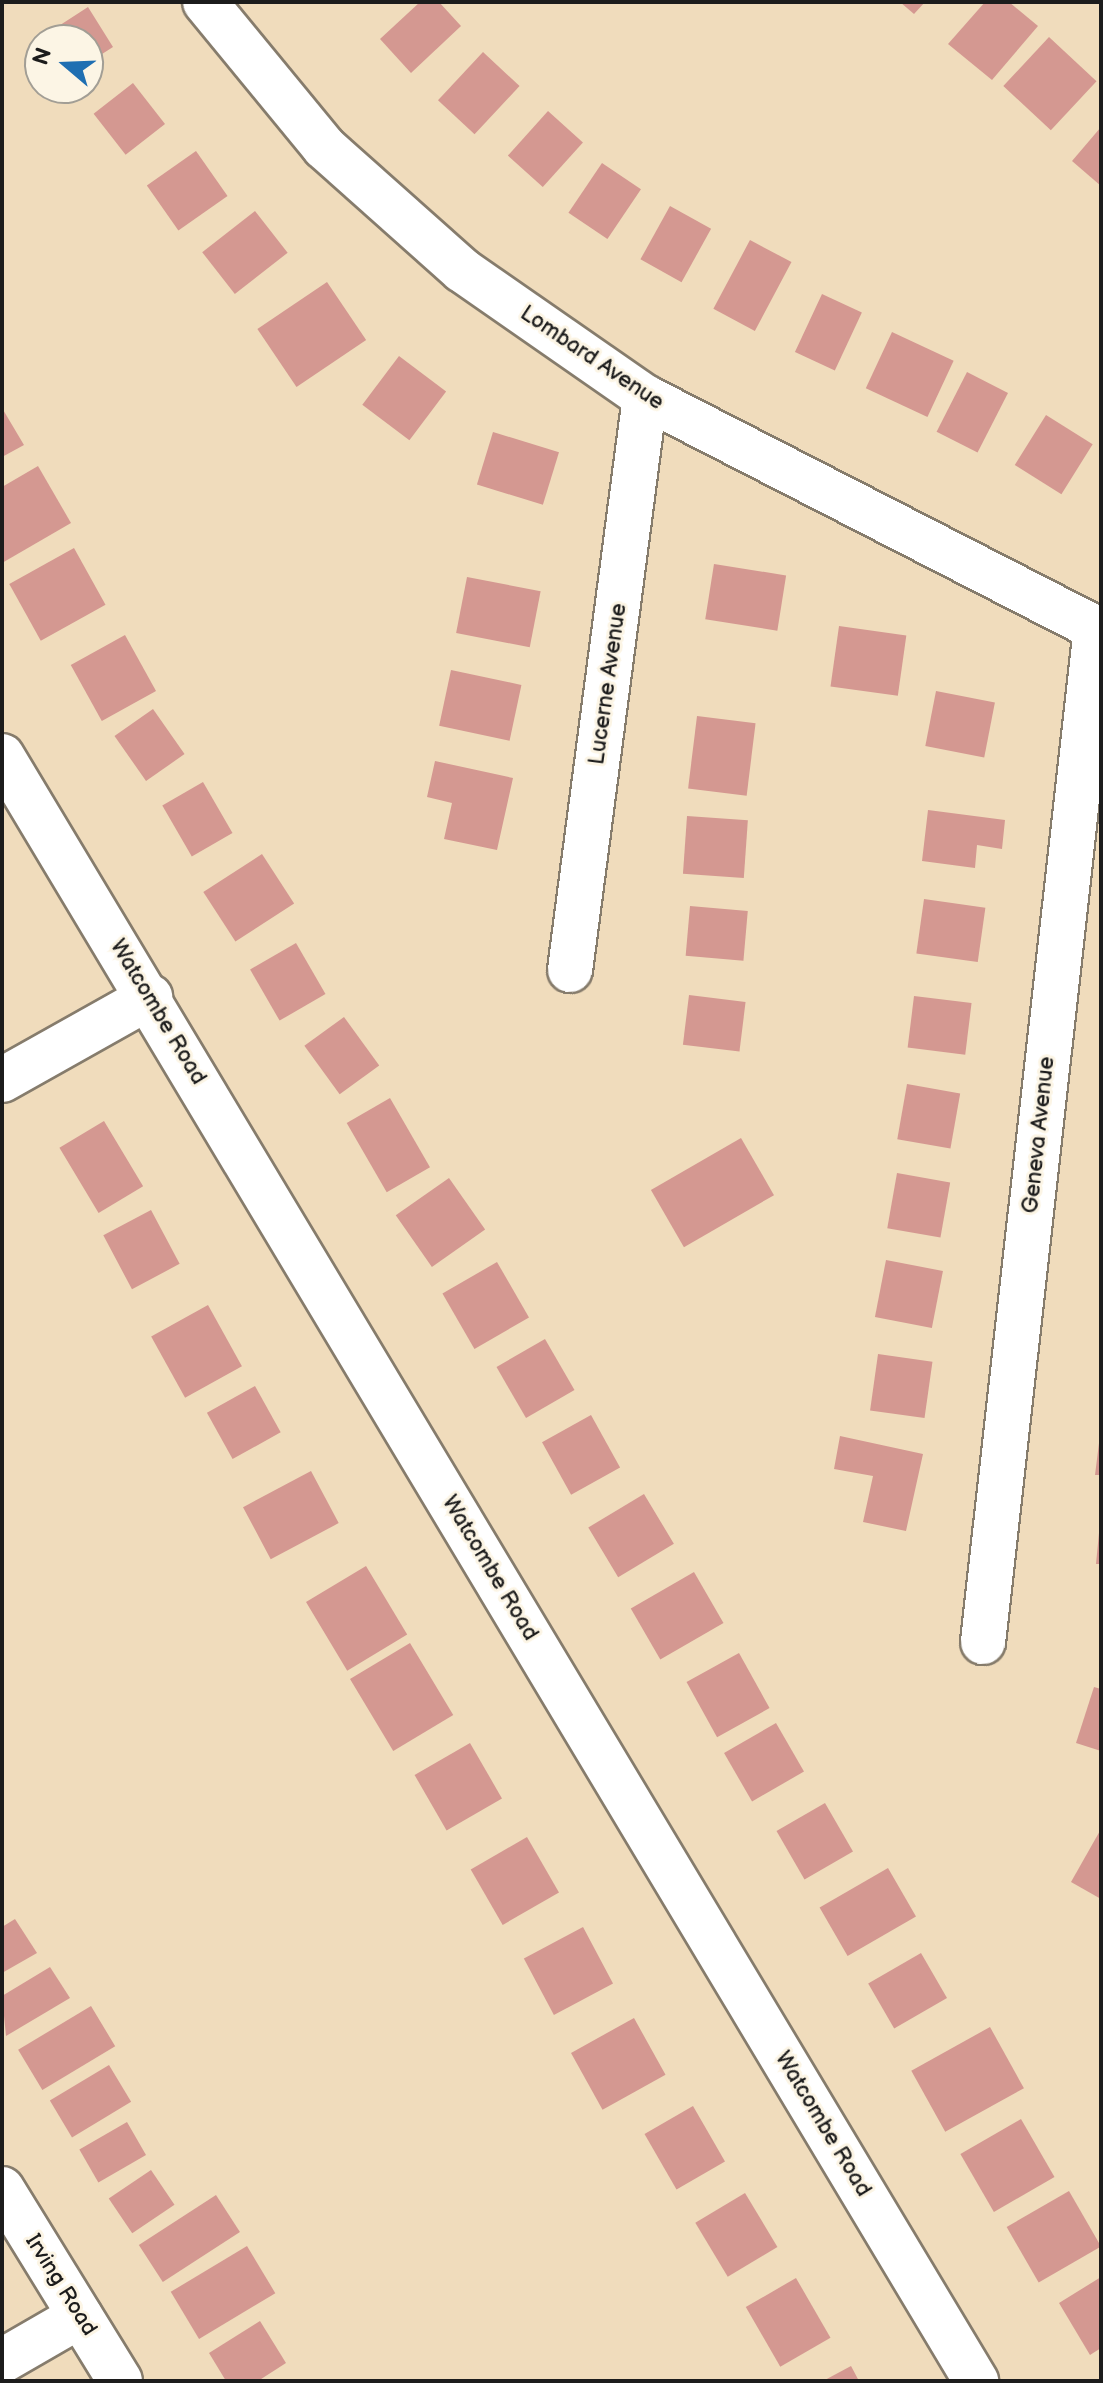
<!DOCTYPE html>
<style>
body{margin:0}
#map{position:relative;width:1103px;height:2383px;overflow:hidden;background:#f0dcbc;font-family:"Balsamiq Sans",sans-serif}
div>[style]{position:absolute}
.building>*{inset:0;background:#d49891;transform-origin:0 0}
.roads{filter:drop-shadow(2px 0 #867c6c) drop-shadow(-2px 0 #867c6c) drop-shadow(0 2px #867c6c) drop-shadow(0 -2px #867c6c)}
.street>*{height:44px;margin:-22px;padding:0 22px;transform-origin:22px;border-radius:22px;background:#fff}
span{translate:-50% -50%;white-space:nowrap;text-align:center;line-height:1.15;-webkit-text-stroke:6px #fcf5e5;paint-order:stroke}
.street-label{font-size:22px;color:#1c1c1c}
.frame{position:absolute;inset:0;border:4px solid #1c1c1c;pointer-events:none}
.north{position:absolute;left:24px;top:24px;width:80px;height:80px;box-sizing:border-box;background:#fcf5e5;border:2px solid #a29e95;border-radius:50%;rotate:289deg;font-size:22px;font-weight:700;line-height:32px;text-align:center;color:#1c1c1c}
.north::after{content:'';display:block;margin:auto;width:28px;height:36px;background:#1f6fb2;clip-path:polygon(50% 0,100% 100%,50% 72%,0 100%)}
</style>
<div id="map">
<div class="building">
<i style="clip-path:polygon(420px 2px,439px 2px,461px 26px,411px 73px,380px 39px)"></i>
<i style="clip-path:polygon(900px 2px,925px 2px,914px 14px)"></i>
<i style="clip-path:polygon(985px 2px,1009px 2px,1038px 26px,992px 80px,948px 44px)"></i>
<i style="clip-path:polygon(88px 7px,113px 47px,88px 63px,88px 40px,37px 40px)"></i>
<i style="left:1049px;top:37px;width:65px;height:67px;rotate:43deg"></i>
<i style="left:483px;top:52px;width:50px;height:66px;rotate:43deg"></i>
<i style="left:133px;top:83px;width:52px;height:50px;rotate:52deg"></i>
<i style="left:548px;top:111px;width:47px;height:60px;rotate:42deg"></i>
<i style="clip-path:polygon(1101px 127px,1101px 186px,1072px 161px)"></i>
<i style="left:196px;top:151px;width:55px;height:60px;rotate:55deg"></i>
<i style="left:602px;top:163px;width:47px;height:60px;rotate:34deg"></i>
<i style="left:670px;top:206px;width:47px;height:61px;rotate:29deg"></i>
<i style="left:255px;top:211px;width:53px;height:67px;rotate:52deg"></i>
<i style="left:750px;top:240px;width:47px;height:78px;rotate:28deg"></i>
<i style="left:327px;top:282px;width:70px;height:84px;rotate:56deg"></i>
<i style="left:822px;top:294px;width:44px;height:64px;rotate:25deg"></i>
<i style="left:892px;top:332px;width:68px;height:62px;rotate:25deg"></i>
<i style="left:399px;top:356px;width:59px;height:61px;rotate:37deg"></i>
<i style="left:967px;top:372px;width:46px;height:67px;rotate:27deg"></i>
<i style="clip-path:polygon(2px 408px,24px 445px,2px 457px)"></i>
<i style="left:1046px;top:415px;width:55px;height:59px;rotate:32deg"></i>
<i style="left:493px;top:432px;width:69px;height:55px;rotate:17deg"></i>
<i style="clip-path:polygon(38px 466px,71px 523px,2px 563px,2px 487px)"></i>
<i style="left:74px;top:548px;width:65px;height:74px;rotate:61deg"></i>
<i style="left:714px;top:564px;width:73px;height:56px;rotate:9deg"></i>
<i style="left:467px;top:577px;width:75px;height:57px;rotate:11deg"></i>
<i style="left:839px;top:626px;width:68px;height:61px;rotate:8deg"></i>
<i style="left:125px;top:635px;width:64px;height:62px;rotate:61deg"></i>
<i style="left:451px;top:670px;width:72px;height:57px;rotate:12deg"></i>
<i style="left:936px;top:691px;width:60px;height:56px;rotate:11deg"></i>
<i style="left:153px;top:709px;width:55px;height:47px;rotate:55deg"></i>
<i style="left:697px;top:716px;width:59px;height:73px;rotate:7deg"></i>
<i style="clip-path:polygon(435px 761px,513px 778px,497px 850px,444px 839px,452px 803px,427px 797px)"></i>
<i style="left:203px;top:782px;width:59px;height:47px;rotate:60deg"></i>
<i style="clip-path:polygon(928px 810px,1005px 820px,1002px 849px,977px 845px,975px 868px,922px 861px)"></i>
<i style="left:687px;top:816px;width:61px;height:58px;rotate:4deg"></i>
<i style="left:262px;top:854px;width:59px;height:70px;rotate:57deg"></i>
<i style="left:924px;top:899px;width:62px;height:55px;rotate:8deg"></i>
<i style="left:690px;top:906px;width:58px;height:50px;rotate:5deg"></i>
<i style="left:296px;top:943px;width:59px;height:53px;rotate:60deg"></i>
<i style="left:689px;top:995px;width:57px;height:50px;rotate:7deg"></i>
<i style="left:914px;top:996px;width:58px;height:52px;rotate:7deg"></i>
<i style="left:344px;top:1017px;width:60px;height:49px;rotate:54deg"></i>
<i style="left:907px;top:1084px;width:54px;height:56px;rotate:10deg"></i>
<i style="left:390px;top:1098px;width:80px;height:50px;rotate:60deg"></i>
<i style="left:104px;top:1121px;width:76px;height:52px;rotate:59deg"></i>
<i style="left:741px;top:1138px;width:66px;height:104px;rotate:60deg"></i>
<i style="left:897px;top:1173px;width:54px;height:56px;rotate:10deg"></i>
<i style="left:449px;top:1178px;width:63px;height:65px;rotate:55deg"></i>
<i style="left:151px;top:1210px;width:61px;height:54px;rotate:62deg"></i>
<i style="left:886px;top:1260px;width:58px;height:58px;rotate:11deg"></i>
<i style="left:497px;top:1262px;width:64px;height:63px;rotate:60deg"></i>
<i style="left:208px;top:1305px;width:70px;height:65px;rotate:61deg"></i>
<i style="left:545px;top:1339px;width:59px;height:56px;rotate:60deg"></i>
<i style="left:878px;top:1354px;width:55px;height:57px;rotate:8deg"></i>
<i style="left:255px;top:1386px;width:53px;height:55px;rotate:61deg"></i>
<i style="left:591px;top:1415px;width:60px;height:56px;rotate:61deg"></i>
<i style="clip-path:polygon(840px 1436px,923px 1454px,906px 1531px,863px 1522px,873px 1476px,834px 1469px)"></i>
<i style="clip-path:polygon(1099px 1443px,1101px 1443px,1101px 1475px,1095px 1475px)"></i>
<i style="left:311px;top:1471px;width:59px;height:77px;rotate:62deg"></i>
<i style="left:644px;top:1494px;width:58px;height:65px;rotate:59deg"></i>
<i style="clip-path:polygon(1099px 1533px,1101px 1533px,1101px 1564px,1096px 1564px)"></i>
<i style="left:366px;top:1566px;width:80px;height:70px;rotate:59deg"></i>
<i style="left:694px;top:1572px;width:59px;height:73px;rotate:60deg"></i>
<i style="left:410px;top:1643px;width:84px;height:70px;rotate:59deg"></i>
<i style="left:739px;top:1653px;width:63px;height:60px;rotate:61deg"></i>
<i style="clip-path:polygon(1094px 1687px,1101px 1689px,1101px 1751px,1076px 1743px)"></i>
<i style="left:776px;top:1723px;width:56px;height:60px;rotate:60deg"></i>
<i style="left:470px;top:1743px;width:64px;height:64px;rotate:60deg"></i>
<i style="left:825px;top:1803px;width:56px;height:56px;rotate:60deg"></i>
<i style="clip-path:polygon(1101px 1829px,1101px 1899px,1071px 1882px)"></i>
<i style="left:527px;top:1837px;width:64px;height:65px;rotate:60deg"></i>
<i style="left:888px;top:1868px;width:56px;height:79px;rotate:60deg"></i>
<i style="clip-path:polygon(15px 1919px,37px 1953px,2px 1973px,2px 1927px)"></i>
<i style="left:583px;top:1927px;width:64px;height:67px;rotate:62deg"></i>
<i style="left:921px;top:1953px;width:52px;height:61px;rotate:60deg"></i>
<i style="clip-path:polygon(50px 1967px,70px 1998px,6px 2036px,2px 1996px)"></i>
<i style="left:91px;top:2006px;width:47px;height:85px;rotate:59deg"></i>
<i style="left:634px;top:2018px;width:65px;height:72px;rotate:61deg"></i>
<i style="left:990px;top:2027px;width:70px;height:90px;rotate:61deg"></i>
<i style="left:109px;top:2065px;width:43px;height:69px;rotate:59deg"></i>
<i style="left:693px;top:2106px;width:64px;height:56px;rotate:60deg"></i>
<i style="left:1021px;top:2119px;width:67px;height:70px;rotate:60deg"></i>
<i style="left:127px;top:2122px;width:38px;height:55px;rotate:60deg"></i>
<i style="left:151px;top:2170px;width:42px;height:51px;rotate:56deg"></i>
<i style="left:1069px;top:2191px;width:64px;height:72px;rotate:60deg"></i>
<i style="left:745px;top:2193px;width:63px;height:58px;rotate:59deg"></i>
<i style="left:216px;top:2195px;width:44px;height:92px;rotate:57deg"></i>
<i style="left:247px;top:2246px;width:55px;height:89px;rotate:59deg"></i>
<i style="clip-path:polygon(1101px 2277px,1101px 2348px,1090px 2355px,1059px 2303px)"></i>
<i style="left:796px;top:2278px;width:69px;height:58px;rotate:60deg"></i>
<i style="clip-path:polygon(260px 2321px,286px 2363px,258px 2381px,226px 2381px,209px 2353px)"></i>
<i style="clip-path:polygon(851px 2366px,859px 2381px,823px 2381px)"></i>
</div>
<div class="roads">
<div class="street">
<i style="left:205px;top:2px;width:188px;rotate:50.6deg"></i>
<i style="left:324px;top:147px;width:185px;rotate:41.7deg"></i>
<i style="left:462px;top:270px;width:223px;rotate:34.8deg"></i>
<i style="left:645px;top:397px;width:513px;rotate:27.16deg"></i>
<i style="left:2px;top:756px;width:1895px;rotate:59.06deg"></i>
<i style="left:570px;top:970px;width:578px;rotate:-82.54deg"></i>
<i style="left:2px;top:1080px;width:170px;rotate:-29.3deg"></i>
<i style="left:983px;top:1642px;width:1020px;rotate:-83.64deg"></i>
<i style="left:2px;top:2189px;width:225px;rotate:58.4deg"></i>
<i style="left:2px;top:2361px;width:90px;rotate:-30deg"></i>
</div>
</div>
<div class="street-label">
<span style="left:592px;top:358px;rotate:34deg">Lombard Avenue</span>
<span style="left:608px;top:684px;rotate:-82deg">Lucerne Avenue</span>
<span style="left:158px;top:1012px;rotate:59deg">Watcombe Road</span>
<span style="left:1039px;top:1135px;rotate:-84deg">Geneva Avenue</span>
<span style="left:490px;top:1568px;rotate:59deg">Watcombe Road</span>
<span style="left:823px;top:2124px;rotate:59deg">Watcombe Road</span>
<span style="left:61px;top:2285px;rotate:58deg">Irving Road</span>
</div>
<div class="frame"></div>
<div class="north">N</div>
</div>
